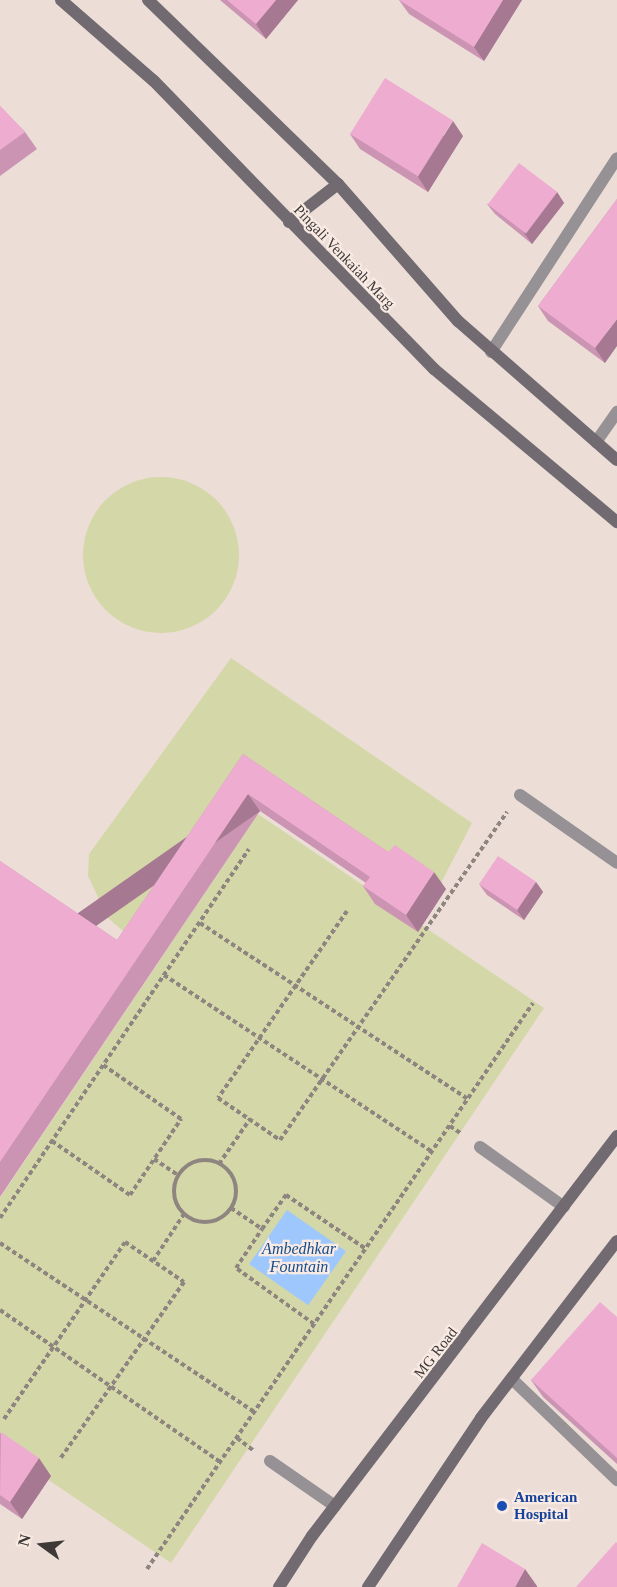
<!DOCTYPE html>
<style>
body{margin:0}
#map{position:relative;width:617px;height:1587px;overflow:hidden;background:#ecded7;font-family:"Times New Roman",serif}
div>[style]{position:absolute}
.green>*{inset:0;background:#d4d7a7}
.round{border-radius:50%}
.water>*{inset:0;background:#9ec8fd;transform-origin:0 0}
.path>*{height:4px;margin-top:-2px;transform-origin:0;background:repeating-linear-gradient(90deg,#8e8580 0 4.5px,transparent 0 7.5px)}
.path>.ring{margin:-2px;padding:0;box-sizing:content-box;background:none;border:4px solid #8e8580;border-radius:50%}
.lane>*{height:12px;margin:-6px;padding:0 6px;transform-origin:6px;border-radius:6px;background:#959195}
.street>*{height:12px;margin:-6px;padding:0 6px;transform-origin:6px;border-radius:6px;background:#959195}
.secondary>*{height:12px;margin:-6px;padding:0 6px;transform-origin:6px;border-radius:6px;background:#716b71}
.wall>*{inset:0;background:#cc94b3}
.shaded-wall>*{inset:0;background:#a67892;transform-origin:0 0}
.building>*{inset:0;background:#edacd0;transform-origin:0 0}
.dots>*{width:16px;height:16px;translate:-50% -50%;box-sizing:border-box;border:3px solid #f9ebe4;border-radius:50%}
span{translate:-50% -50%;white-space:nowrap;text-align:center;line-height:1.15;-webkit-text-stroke:4.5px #f9ebe4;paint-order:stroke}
.street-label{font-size:15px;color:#3e3936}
.transit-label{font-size:15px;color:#164399;font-weight:700}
.left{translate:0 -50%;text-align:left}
.water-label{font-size:16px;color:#164d8c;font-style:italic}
.north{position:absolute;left:12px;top:1515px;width:60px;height:60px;-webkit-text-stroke:4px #f9ebe4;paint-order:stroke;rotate:285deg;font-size:16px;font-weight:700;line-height:24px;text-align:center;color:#3e3936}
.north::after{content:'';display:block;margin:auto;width:21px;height:27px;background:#3e3936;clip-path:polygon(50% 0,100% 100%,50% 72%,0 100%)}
</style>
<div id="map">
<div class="green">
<i class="round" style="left:83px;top:477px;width:156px;height:156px"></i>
<i style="clip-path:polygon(231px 658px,472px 823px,441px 883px,400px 867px,254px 768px,124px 932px,108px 918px,88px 876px,89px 854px)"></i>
<i style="clip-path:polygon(258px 814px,544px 1008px,171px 1563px,0 1447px,0 1198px)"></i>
</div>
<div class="water">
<i style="left:287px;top:1210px;width:72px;height:66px;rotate:35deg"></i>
</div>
<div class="path">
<i style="left:347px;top:911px;width:227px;rotate:124.6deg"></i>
<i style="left:218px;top:1098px;width:75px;rotate:34.1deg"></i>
<i style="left:280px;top:1140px;width:399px;rotate:-55.3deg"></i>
<i style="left:200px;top:923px;width:321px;rotate:33.3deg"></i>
<i style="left:164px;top:975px;width:321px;rotate:33.4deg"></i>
<i style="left:450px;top:1126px;width:14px;rotate:34deg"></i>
<i style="left:52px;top:1141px;width:95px;rotate:34.7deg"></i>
<i style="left:130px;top:1195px;width:92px;rotate:-56.1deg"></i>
<i style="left:181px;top:1119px;width:95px;rotate:-145.3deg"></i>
<i style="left:154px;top:1159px;width:29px;rotate:34deg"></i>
<i class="ring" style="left:174px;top:1160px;width:58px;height:58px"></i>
<i style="left:219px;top:1164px;width:55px;rotate:-55.4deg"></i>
<i style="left:231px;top:1208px;width:37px;rotate:34deg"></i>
<i style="left:0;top:1218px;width:445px;rotate:-56deg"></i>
<i style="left:0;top:1243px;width:305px;rotate:33.6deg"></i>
<i style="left:153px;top:1261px;width:56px;rotate:-56.6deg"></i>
<i style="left:0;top:1310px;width:267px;rotate:34.6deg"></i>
<i style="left:314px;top:1324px;width:96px;rotate:-144.3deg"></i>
<i style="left:236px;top:1268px;width:47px;rotate:-56.3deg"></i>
<i style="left:262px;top:1229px;width:42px;rotate:-54.8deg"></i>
<i style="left:286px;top:1195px;width:97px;rotate:34deg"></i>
<i style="left:4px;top:1419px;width:214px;rotate:-55.6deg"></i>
<i style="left:125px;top:1242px;width:71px;rotate:34.1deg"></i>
<i style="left:184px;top:1282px;width:216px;rotate:125deg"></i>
<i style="left:237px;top:1438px;width:20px;rotate:37deg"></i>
<i style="left:147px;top:1569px;width:685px;rotate:-55.71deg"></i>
</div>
<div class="lane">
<i style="left:520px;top:795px;width:118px;rotate:35deg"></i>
<i style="left:480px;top:1147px;width:103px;rotate:35.5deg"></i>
<i style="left:512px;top:1379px;width:146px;rotate:43.9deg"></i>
<i style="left:270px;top:1461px;width:79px;rotate:34.7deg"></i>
</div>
<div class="street">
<i style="left:491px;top:352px;width:231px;rotate:-57deg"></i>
<i style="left:596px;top:442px;width:37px;rotate:-55deg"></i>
</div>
<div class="secondary">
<i style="left:61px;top:0;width:123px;rotate:41.1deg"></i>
<i style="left:154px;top:81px;width:402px;rotate:45.8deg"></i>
<i style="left:434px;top:369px;width:239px;rotate:39.9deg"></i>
<i style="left:148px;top:0;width:264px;rotate:44.1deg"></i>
<i style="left:338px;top:184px;width:182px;rotate:48.8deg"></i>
<i style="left:458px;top:321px;width:211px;rotate:41.2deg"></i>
<i style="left:289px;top:222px;width:62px;rotate:-37.8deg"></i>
<i style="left:279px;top:1587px;width:61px;rotate:-57.1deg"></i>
<i style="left:312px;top:1536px;width:503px;rotate:-52.67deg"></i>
<i style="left:368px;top:1587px;width:203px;rotate:-56.2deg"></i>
<i style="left:481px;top:1418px;width:223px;rotate:-52.5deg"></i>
</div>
<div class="wall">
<i style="clip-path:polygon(220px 0,298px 0,266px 39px)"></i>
<i style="clip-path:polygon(399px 0,522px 0,484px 61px,409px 14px)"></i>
<i style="clip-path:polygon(0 106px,25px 132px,37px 149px,0 176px)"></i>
<i style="clip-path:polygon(350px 134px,463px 136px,428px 192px,360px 149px)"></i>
<i style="clip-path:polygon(557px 192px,564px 203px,532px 244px,495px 214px,487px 204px)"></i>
<i style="clip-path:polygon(617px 199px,605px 363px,548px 321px,538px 306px)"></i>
<i style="clip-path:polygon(243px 754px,388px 852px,446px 889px,418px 932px,375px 904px,363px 886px,366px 883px,260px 811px,0 1197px,0 861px,117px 940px)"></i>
<i style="clip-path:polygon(536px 882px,543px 892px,524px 920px,487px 895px,479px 884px)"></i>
<i style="clip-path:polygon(617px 1317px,617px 1464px,543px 1397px,531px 1380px)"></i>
<i style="clip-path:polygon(0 1433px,51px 1476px,22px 1519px,0 1504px)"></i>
</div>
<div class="shaded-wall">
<i style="clip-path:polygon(276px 0,298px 0,266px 39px,256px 24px)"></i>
<i style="clip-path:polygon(503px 0,522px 0,484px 61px,474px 47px)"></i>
<i style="clip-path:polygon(453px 121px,463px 136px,428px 192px,418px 177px)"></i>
<i style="clip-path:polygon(557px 192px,564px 203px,532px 244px,524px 233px)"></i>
<i style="clip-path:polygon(617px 319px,617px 346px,605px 363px,595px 348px)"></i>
<i style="left:248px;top:794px;width:21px;height:444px;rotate:55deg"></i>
<i style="clip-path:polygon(434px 872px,446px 889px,418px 932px,406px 915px)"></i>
<i style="clip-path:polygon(536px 882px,543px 892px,524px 920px,517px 910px)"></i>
<i style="clip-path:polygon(39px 1458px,51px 1476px,22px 1519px,10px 1502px)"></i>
<i style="clip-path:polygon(525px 1569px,537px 1586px,537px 1587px,515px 1587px)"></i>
</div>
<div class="building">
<i style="clip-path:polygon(227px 0,276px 0,256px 24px)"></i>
<i style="clip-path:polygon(399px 0,503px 0,474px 47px)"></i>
<i style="left:385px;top:78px;width:80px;height:66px;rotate:32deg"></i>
<i style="clip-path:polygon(0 106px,25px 132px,0 150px)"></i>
<i style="left:519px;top:163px;width:48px;height:52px;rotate:37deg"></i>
<i style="clip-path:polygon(617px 199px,617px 319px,595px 348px,538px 306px)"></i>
<i style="clip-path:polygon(243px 754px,388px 852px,395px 845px,434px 872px,406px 915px,363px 886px,370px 877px,248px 794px,0 1162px,0 861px,117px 940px)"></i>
<i style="left:498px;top:856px;width:46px;height:34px;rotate:34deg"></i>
<i style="clip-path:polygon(600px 1302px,617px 1317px,617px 1458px,531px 1380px)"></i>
<i style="clip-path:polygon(1px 1432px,39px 1458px,10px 1502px,0 1495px)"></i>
<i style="clip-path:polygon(616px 1542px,617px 1543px,617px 1587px,576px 1587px)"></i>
<i style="clip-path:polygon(482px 1543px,525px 1569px,515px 1587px,457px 1587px)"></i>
</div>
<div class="dots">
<i style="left:502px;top:1506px;background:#1a4fb4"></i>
</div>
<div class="street-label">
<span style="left:344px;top:257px;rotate:46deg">Pingali Venkaiah Marg</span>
<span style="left:436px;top:1353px;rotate:-52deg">MG Road</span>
</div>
<div class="transit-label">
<span class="left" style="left:514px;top:1506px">American<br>Hospital</span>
</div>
<div class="water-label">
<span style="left:299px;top:1258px">Ambedhkar<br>Fountain</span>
</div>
<div class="north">N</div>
</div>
